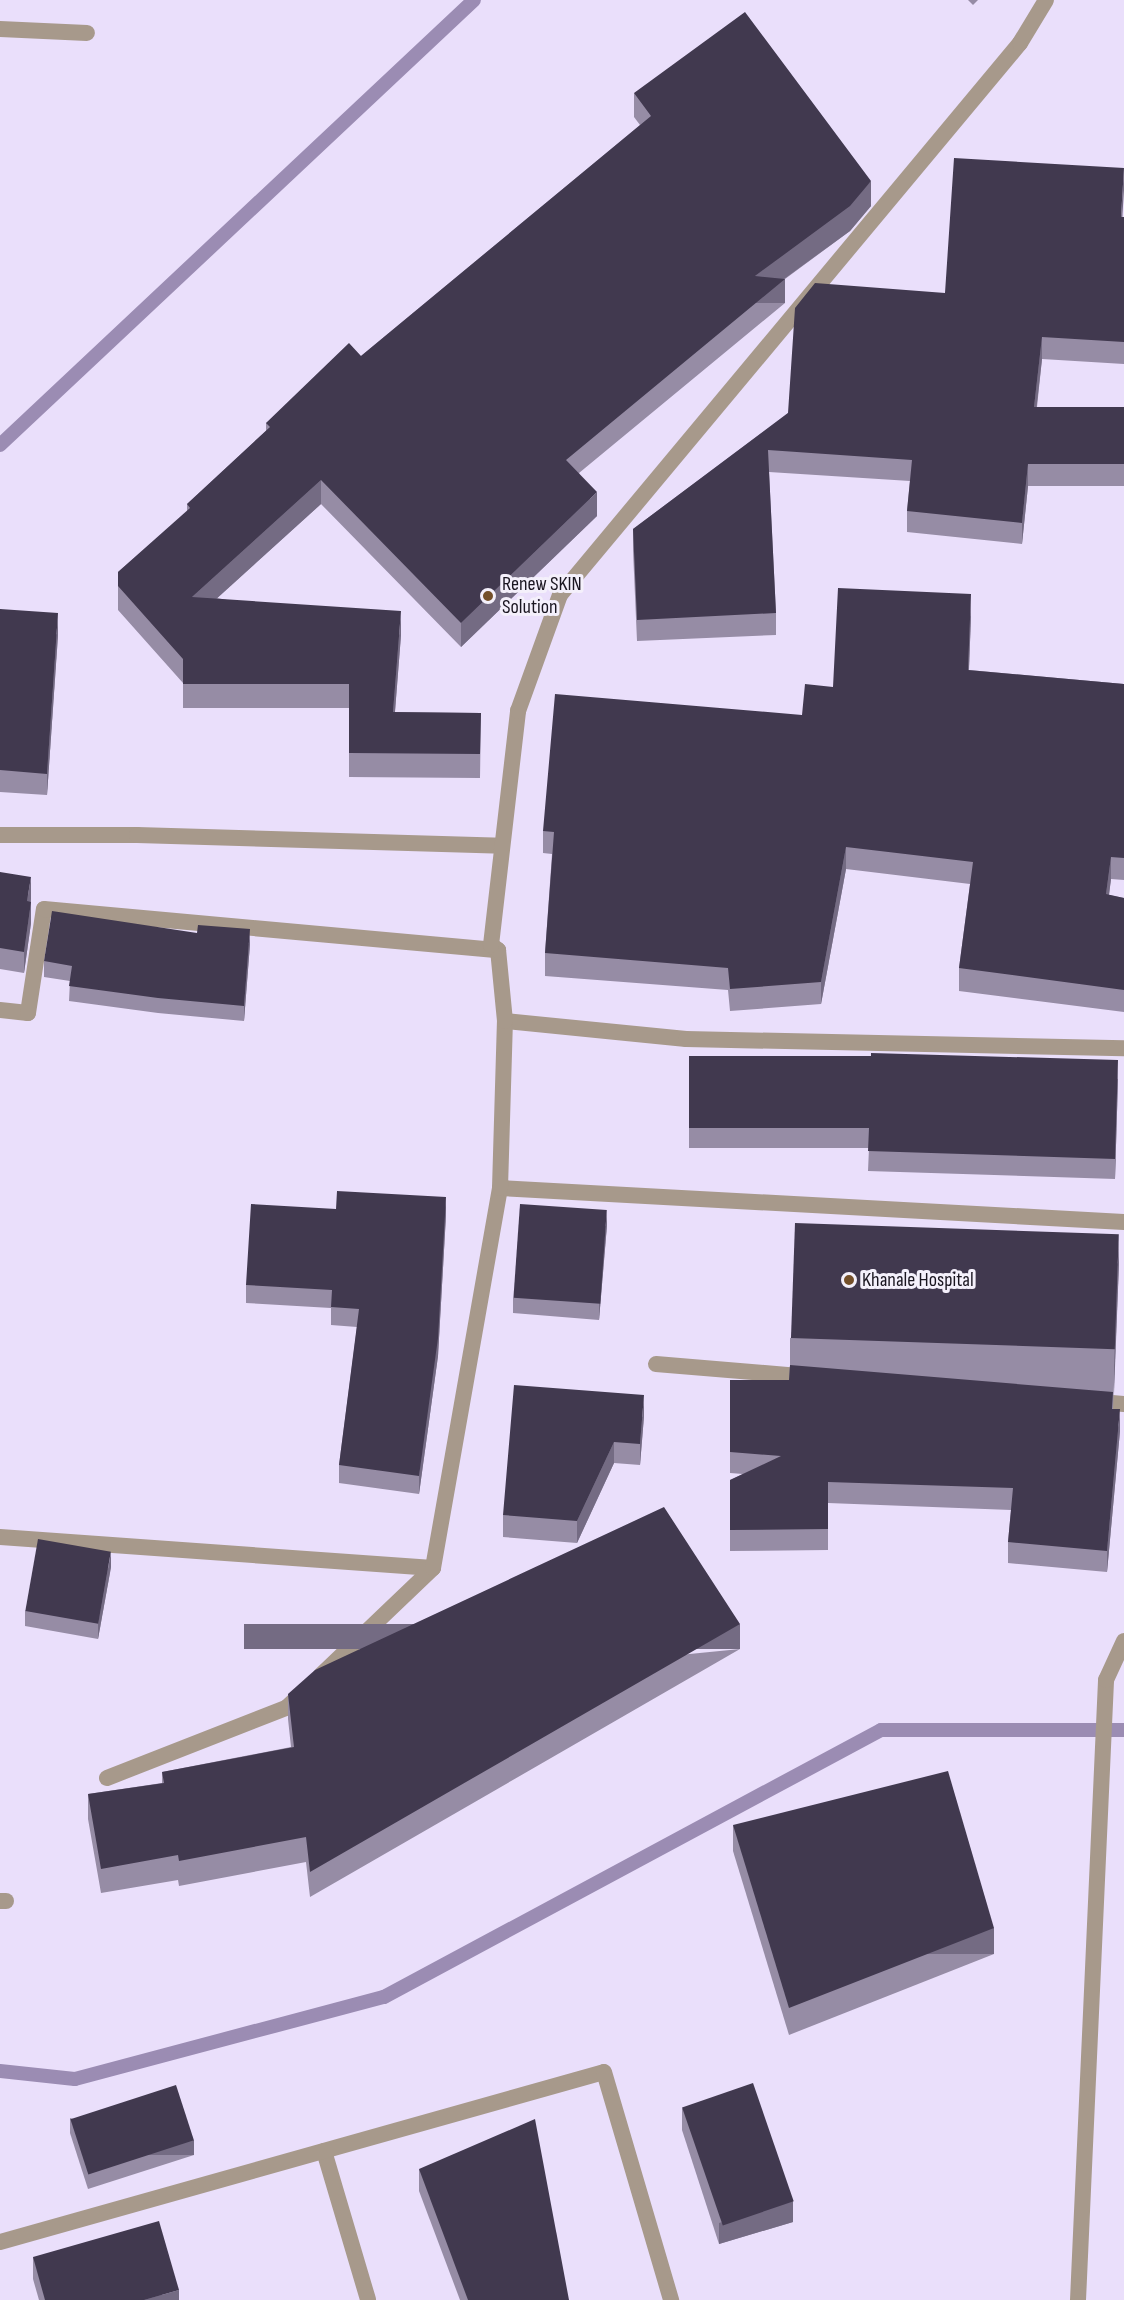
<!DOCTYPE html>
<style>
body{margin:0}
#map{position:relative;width:1124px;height:2300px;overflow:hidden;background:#eadffb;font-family:"Sofia Sans Condensed",sans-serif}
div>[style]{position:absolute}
.stream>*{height:14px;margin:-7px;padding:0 7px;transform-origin:7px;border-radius:7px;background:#9b8cb3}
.minor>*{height:16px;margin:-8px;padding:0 8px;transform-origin:8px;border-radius:8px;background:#a7998b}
.wall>*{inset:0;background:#968ca5}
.shaded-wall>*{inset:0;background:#746b83;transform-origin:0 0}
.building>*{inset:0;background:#41394f;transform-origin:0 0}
.dots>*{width:16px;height:16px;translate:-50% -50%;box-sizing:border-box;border:3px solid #f4f0fb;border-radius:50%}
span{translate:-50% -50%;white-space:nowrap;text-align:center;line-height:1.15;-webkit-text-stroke:6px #f4f0fb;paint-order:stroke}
.poi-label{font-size:20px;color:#1a1620}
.left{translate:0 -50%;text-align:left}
</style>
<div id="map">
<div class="stream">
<i style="left:0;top:445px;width:650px;rotate:-43.19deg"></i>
<i style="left:0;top:2071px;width:75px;rotate:6.1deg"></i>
<i style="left:75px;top:2079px;width:320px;rotate:-14.9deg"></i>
<i style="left:384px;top:1997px;width:564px;rotate:-28.25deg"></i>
<i style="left:881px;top:1730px;width:243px"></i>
</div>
<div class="minor">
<i style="left:0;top:29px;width:87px;rotate:2.6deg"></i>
<i style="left:0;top:835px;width:137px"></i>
<i style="left:137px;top:835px;width:365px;rotate:1.7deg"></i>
<i style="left:0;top:1010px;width:28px;rotate:6deg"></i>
<i style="left:28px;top:1013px;width:105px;rotate:-81.3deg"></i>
<i style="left:44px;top:909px;width:456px;rotate:5.2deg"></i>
<i style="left:505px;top:1021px;width:182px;rotate:5.7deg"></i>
<i style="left:686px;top:1039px;width:438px;rotate:1.2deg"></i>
<i style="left:500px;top:1188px;width:625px;rotate:3.12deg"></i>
<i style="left:656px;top:1364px;width:155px;rotate:4.8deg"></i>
<i style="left:1090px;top:1401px;width:34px;rotate:5deg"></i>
<i style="left:0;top:1537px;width:434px;rotate:4.1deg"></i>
<i style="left:321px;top:1675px;width:155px;rotate:-43.7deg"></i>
<i style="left:433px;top:1568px;width:386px;rotate:-80deg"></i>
<i style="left:500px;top:1188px;width:167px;rotate:-88.3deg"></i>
<i style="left:505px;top:1021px;width:71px;rotate:-95.6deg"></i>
<i style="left:498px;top:950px;width:9px;rotate:-144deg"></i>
<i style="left:491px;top:945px;width:236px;rotate:-83.4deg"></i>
<i style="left:518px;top:711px;width:123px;rotate:-70.1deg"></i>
<i style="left:560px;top:595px;width:719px;rotate:-50.19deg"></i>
<i style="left:1020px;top:43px;width:50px;rotate:-58.8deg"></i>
<i style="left:107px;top:1778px;width:192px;rotate:-21.4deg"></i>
<i style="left:286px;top:1708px;width:22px;rotate:-43deg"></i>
<i style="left:0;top:1901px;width:6px"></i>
<i style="left:324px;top:2151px;width:155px;rotate:73.5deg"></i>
<i style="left:0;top:2242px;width:627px;rotate:-15.72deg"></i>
<i style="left:604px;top:2072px;width:238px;rotate:73.6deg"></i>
<i style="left:1078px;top:2300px;width:621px;rotate:-87.41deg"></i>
<i style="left:1106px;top:1680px;width:43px;rotate:-65.2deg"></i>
</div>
<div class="wall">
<i style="clip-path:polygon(968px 0,978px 0,973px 5px)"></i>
<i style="clip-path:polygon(634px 93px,871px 206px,850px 231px,785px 279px,785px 303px,579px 473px,597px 516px,461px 647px,321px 504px,217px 598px,401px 635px,395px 712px,481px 713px,480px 778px,349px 777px,349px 708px,183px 708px,183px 683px,118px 610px,118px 572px,187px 512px,187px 504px,266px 431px,266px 423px,361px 356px,640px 125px,634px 117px)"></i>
<i style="clip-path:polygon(1122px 217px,1124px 217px,1124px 364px,1042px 359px,1037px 407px,1124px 407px,1124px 486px,1028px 486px,1022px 544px,907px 532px,907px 511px,910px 481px,769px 472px,776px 613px,776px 635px,637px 641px,633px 551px,633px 529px,788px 413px,945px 293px)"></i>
<i style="clip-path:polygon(0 609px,58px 635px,47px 795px,0 792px)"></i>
<i style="clip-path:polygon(971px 616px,969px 670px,1124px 684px,1124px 880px,1111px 879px,1109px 895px,1124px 898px,1124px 1012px,959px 991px,959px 968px,970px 884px,846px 869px,821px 1004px,730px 1011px,728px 990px,545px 976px,545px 953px,552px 854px,543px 853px,543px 831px,802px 715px,833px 687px)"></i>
<i style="clip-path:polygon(0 872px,31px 899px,31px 923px,24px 973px,0 969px)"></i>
<i style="clip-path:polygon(250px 944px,244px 1021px,158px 1013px,69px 1001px,70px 981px,44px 977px,44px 961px)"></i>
<i style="clip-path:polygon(689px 1056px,1118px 1079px,1115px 1179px,868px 1171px,869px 1148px,689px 1148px)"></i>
<i style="clip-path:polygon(336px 1209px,446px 1215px,438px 1356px,419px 1494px,339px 1483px,339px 1465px,357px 1327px,331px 1325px,331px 1308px,246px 1303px,246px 1285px)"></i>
<i style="clip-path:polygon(607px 1225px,599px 1320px,513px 1313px,513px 1298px)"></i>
<i style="clip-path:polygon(1119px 1263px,1113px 1409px,1120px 1431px,1107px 1572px,1008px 1563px,1008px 1542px,1011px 1510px,828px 1503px,828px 1550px,730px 1551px,730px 1480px,743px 1474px,730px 1473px,730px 1380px,789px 1380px,790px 1365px,790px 1338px)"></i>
<i style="clip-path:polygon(644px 1416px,640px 1465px,614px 1463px,577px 1543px,503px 1537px,503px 1515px)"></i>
<i style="clip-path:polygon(111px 1567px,98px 1639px,25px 1626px,25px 1611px)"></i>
<i style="clip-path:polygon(740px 1649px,310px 1897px,306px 1862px,179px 1886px,178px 1880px,101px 1893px,88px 1819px,88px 1794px,162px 1783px,162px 1772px,291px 1747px,288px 1719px,288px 1694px)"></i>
<i style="clip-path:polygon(733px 1825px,994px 1954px,789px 2035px,733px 1851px)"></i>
<i style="clip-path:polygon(682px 2108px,793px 2222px,719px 2244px,682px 2130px)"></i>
<i style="clip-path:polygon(70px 2118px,194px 2155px,88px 2189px,70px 2133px)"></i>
<i style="clip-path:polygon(419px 2169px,569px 2300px,460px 2300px,419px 2191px)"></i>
<i style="clip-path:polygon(33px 2257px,179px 2300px,39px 2300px,33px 2279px)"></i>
</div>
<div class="shaded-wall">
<i style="clip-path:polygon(1124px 168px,1124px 190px,1121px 239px,1121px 217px)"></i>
<i style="clip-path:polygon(871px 181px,871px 206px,850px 231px,755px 300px,755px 276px)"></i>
<i style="left:785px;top:279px;width:24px;height:284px;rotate:90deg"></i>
<i style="clip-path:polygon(1042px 337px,1042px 359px,1034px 429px,1034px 407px)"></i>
<i style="clip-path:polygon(1028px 464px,1028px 486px,1022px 544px,1022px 523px)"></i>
<i style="clip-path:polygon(321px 480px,321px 504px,192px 621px,192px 597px)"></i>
<i style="clip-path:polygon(597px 492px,597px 516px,461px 647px,461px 623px)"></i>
<i style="clip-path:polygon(971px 594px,971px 616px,968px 692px,968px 670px)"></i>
<i style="clip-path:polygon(401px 611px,401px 635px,393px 736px,393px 712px)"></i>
<i style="clip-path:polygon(58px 613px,58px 635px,47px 795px,47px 774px)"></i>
<i style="clip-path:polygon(846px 847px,846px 869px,821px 1004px,821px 982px)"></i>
<i style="clip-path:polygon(1111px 857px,1111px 879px,1106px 917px,1106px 894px)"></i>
<i style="clip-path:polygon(31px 877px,31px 899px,27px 923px,27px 901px)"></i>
<i style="clip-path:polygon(31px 902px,31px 923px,24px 973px,24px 952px)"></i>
<i style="clip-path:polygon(250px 929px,250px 944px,244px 1021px,244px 1006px)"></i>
<i style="clip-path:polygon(1118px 1060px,1118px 1079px,1115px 1179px,1115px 1159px)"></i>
<i style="clip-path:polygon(446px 1197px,446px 1215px,438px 1356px,419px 1494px,419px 1476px)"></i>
<i style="clip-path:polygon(607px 1210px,607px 1225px,599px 1320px,599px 1305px)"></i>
<i style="clip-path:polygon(1119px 1236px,1119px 1263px,1114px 1393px,1114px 1366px)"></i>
<i style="clip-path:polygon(644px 1395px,644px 1416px,640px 1465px,640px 1444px)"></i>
<i style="clip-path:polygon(1120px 1409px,1120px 1431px,1107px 1572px,1107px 1551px)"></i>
<i style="clip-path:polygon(614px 1442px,614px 1463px,577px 1543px,577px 1521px)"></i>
<i style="clip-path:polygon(111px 1552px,111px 1567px,98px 1639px,98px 1624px)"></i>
<i style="left:740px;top:1624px;width:25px;height:496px;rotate:90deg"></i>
<i style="left:994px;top:1928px;width:26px;height:220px;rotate:90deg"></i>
<i style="left:194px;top:2140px;width:15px;height:111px;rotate:90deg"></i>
<i style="clip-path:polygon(793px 2201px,793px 2222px,719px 2244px,719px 2223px)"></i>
<i style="clip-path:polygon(179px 2290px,179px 2300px,144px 2300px)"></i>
</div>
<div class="building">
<i style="clip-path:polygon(745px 12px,871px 181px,850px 206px,755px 276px,785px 279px,566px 460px,597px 492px,461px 623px,321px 480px,192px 597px,401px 611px,393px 712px,481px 713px,480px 754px,349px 753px,349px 684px,183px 684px,183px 659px,118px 586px,118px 572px,190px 508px,187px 504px,270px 427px,266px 423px,349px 343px,361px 356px,651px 116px,634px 93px)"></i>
<i style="clip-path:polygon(954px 158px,1124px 168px,1121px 217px,1124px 217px,1124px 342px,1042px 337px,1034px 407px,1124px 407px,1124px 464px,1028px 464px,1022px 523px,907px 511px,912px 460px,768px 450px,776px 613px,637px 620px,633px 529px,788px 413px,795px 308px,815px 283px,945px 293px)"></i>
<i style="clip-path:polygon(838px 588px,971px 594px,968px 670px,1124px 684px,1124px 858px,1111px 857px,1106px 894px,1124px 898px,1124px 990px,959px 968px,973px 862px,846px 847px,821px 982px,730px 989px,728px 968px,545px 953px,554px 832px,543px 831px,555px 694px,802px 715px,805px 684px,833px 687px)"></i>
<i style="clip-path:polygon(0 609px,58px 613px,47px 774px,0 770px)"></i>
<i style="clip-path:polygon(0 872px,31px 877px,27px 901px,31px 902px,24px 952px,0 948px)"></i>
<i style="clip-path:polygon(52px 911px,197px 933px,198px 925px,250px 929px,244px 1006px,158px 998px,69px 986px,72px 966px,44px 961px)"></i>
<i style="clip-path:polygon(871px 1053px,1118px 1060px,1115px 1159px,868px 1151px,869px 1128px,689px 1128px,689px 1056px,871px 1056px)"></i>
<i style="clip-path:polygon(337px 1191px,446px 1197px,438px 1338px,419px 1476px,339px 1465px,359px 1309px,331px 1307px,332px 1290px,246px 1285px,251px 1204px,336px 1209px)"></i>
<i style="left:520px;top:1204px;width:87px;height:94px;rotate:4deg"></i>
<i style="left:795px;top:1223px;width:324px;height:115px;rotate:2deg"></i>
<i style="clip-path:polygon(790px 1365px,1113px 1392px,1112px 1409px,1120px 1409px,1107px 1551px,1008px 1542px,1013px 1488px,828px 1482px,828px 1529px,730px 1530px,730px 1480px,781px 1456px,730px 1452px,730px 1380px,789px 1380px)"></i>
<i style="clip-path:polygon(514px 1385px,644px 1395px,640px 1444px,614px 1442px,577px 1521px,503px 1515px)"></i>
<i style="clip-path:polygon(664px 1507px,740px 1624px,310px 1872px,306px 1837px,179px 1861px,178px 1855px,101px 1869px,88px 1794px,164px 1783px,162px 1772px,294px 1747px,288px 1694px,315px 1670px)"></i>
<i style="left:38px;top:1539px;width:74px;height:73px;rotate:10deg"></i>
<i style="clip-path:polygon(948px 1771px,994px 1928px,789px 2008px,733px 1825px)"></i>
<i style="left:753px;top:2083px;width:125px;height:75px;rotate:71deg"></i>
<i style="left:176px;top:2085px;width:58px;height:111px;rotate:72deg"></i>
<i style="clip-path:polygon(535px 2119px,569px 2300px,468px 2300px,419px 2169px)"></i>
<i style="clip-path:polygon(159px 2221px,179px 2290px,144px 2300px,45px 2300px,33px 2257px)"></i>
</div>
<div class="dots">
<i style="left:488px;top:596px;background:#74502a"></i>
<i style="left:849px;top:1280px;background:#74502a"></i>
</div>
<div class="poi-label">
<span class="left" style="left:502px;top:596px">Renew SKIN<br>Solution</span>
<span class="left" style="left:862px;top:1280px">Khanale Hospital</span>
</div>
</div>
